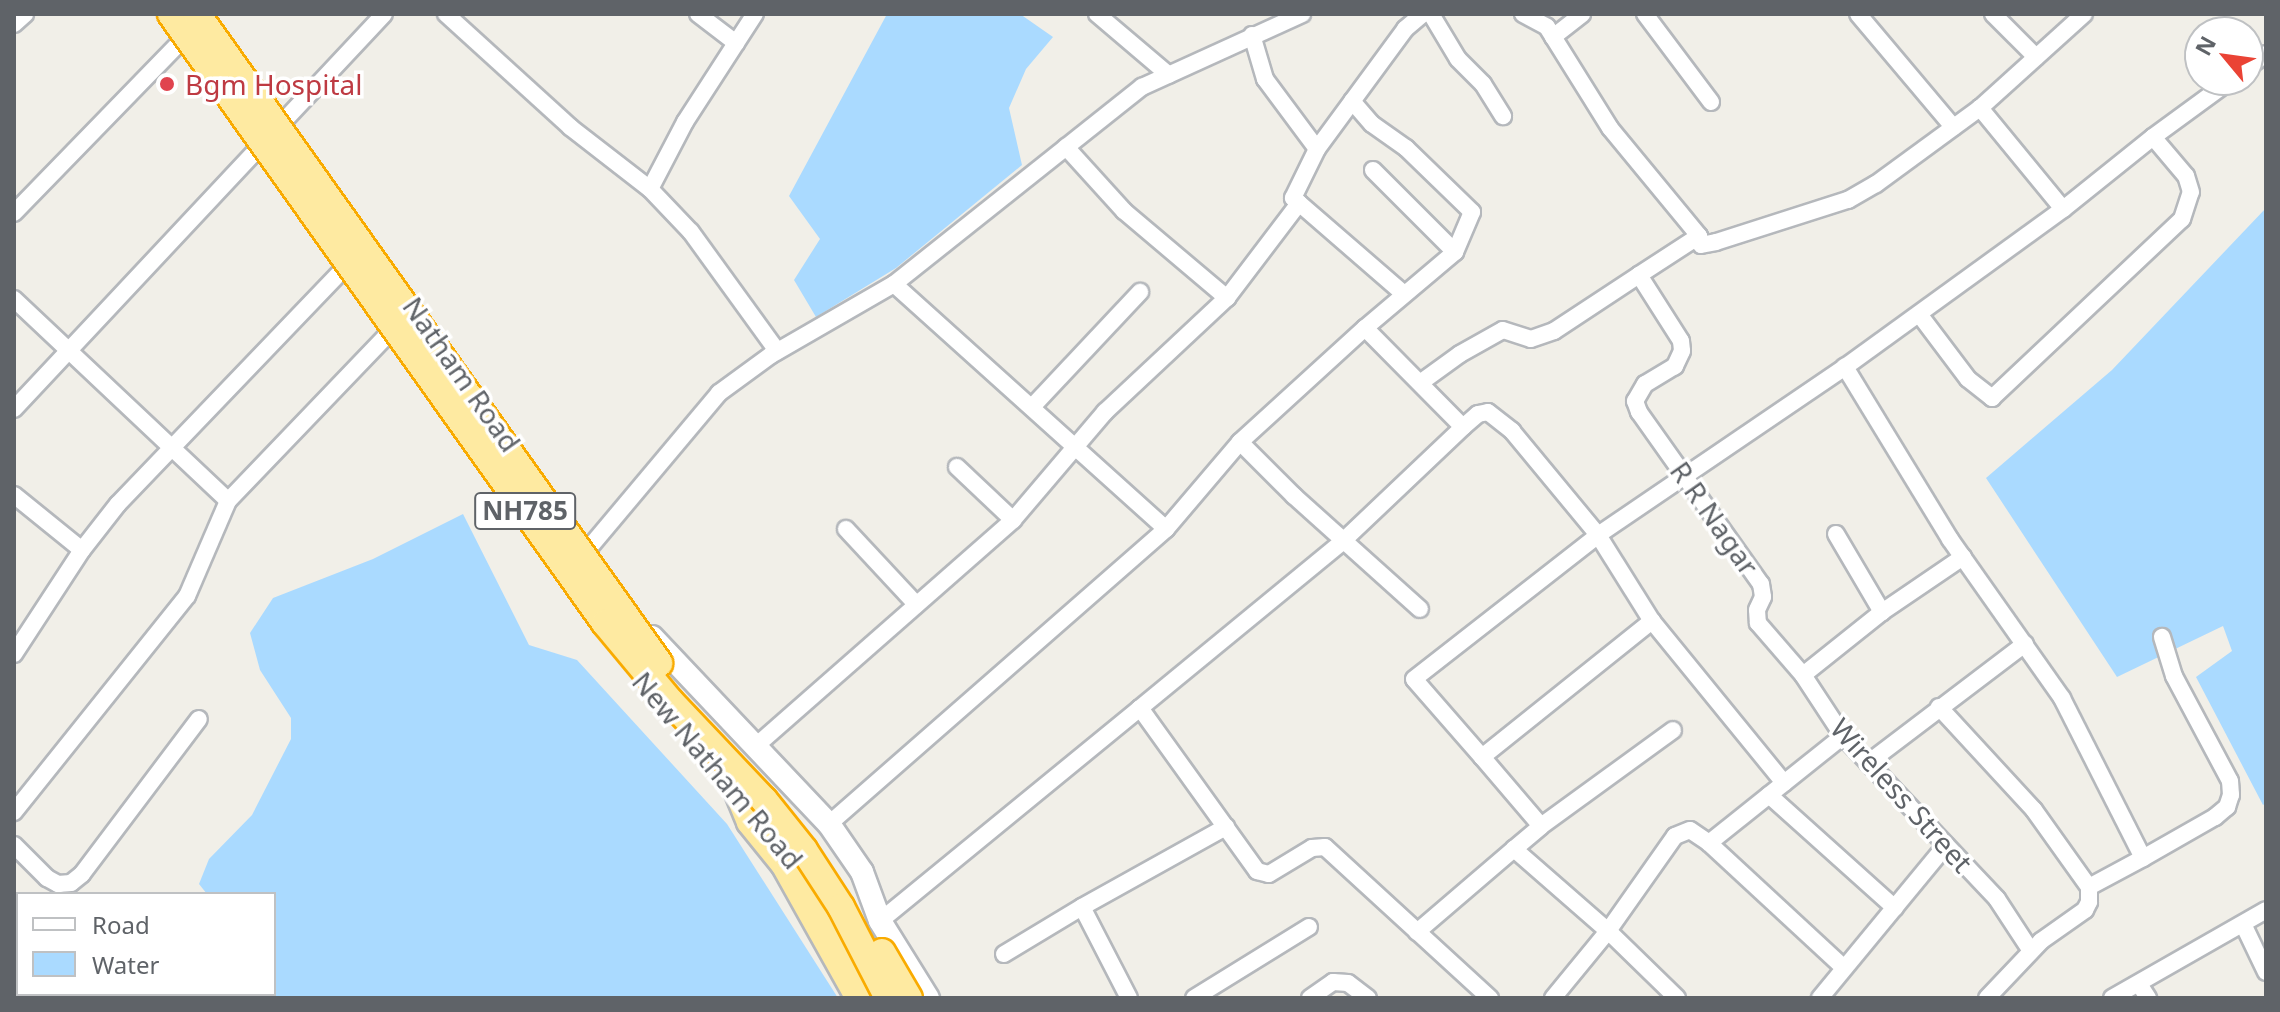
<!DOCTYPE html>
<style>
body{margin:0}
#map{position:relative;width:2280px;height:1012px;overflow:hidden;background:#f1efe8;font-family:"Noto Sans",sans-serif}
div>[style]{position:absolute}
.water>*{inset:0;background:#aadaff}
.roads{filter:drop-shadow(2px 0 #b5b8bc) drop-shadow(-2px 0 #b5b8bc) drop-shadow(0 2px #b5b8bc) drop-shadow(0 -2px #b5b8bc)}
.minor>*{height:16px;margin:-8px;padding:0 8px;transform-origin:8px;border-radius:8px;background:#fff}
.secondary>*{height:22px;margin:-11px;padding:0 11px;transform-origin:11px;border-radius:11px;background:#fff}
.trunk>*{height:26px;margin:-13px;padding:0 13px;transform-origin:13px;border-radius:13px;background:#feeaa1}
.bridges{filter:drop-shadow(2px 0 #f9ab00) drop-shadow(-2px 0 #f9ab00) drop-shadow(0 2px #f9ab00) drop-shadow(0 -2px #f9ab00)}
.trunk-bridge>*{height:26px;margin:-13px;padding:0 13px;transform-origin:13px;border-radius:13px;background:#feeaa1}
.dots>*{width:22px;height:22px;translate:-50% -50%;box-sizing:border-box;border:4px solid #fff;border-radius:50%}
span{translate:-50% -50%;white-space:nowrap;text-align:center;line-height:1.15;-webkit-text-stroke:7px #fff;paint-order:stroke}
.shield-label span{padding:2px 6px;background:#fff;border:2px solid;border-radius:6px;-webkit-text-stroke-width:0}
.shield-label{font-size:26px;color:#5f6368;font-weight:700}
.health-label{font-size:28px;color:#be3a42}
.left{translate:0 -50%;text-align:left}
.street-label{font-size:28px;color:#5f6368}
.frame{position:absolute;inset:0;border:16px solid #5f6368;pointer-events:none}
.legend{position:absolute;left:16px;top:892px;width:260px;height:104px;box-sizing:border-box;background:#fff;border:2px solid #bfc1c3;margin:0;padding:10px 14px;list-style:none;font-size:24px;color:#5f6368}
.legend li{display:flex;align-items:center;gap:16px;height:40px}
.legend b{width:40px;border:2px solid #bfc1c3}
.north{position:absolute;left:2184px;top:16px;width:80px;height:80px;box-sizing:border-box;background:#fff;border:2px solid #bfc1c3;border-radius:50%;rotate:299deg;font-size:22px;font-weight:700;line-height:32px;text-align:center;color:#5f6368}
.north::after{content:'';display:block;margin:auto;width:28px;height:36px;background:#ea4335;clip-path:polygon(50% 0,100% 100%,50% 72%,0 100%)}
</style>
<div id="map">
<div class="water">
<i style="clip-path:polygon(887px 14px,1020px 14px,1053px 37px,1026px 69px,1009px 108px,1022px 165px,896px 268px,816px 317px,794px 280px,820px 239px,789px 196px)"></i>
<i style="clip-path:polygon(2266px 208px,2266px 803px,2263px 805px,2196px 677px,2232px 651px,2223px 626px,2117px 677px,1986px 478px,2112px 370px)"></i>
<i style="clip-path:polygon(463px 514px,529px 645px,577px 660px,727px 824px,838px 998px,260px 998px,259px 994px,274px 994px,274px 894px,207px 894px,199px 884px,209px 859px,252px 815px,291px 739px,291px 718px,260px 670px,250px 633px,273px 598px,373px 559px)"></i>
</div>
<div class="roads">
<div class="minor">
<i style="left:446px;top:14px;width:168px;rotate:42.3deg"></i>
<i style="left:570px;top:127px;width:101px;rotate:37.8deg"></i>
<i style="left:650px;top:189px;width:59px;rotate:46.4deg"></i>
<i style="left:691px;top:232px;width:147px;rotate:54.1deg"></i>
<i style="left:698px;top:14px;width:48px;rotate:37.3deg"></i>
<i style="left:1097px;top:14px;width:94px;rotate:40.3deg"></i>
<i style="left:1431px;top:14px;width:52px;rotate:59deg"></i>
<i style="left:1458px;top:59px;width:35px;rotate:45deg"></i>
<i style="left:1483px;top:84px;width:38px;rotate:58deg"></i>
<i style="left:1523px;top:14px;width:27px;rotate:28deg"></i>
<i style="left:1547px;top:27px;width:119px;rotate:58deg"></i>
<i style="left:1610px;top:128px;width:140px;rotate:50.5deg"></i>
<i style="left:1699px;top:236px;width:72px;rotate:147deg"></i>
<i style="left:1639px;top:275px;width:78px;rotate:57.5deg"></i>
<i style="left:1681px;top:341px;width:10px;rotate:84deg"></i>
<i style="left:1682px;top:351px;width:17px;rotate:115deg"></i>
<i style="left:1675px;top:366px;width:35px;rotate:149deg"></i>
<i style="left:1645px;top:384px;width:20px;rotate:120deg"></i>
<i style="left:1635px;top:401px;width:12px;rotate:70deg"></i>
<i style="left:1639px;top:412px;width:211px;rotate:54.7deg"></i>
<i style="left:1761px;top:584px;width:13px;rotate:81deg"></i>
<i style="left:1763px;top:597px;width:14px;rotate:115deg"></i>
<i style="left:1757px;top:610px;width:13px;rotate:86deg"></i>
<i style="left:1758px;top:623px;width:69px;rotate:49.1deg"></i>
<i style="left:1645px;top:14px;width:110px;rotate:53.1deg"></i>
<i style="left:1858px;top:14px;width:148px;rotate:49.9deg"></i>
<i style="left:1993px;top:14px;width:61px;rotate:45deg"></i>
<i style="left:14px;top:24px;width:15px;rotate:-42deg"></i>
<i style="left:1252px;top:35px;width:46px;rotate:73.5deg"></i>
<i style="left:1265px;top:79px;width:87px;rotate:53.4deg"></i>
<i style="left:1553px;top:37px;width:37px;rotate:-38deg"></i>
<i style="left:2248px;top:67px;width:22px;rotate:-36deg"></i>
<i style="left:1352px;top:101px;width:30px;rotate:49deg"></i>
<i style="left:1372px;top:124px;width:42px;rotate:35.2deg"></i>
<i style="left:1406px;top:148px;width:92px;rotate:44.1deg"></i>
<i style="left:1472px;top:212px;width:43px;rotate:113deg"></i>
<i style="left:2153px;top:137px;width:97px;rotate:-36.2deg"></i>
<i style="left:1066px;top:147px;width:86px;rotate:47.8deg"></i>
<i style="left:1124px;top:211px;width:135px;rotate:40.2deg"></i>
<i style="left:650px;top:189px;width:76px;rotate:-62.4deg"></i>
<i style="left:685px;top:122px;width:129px;rotate:-57.1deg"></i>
<i style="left:1299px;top:203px;width:138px;rotate:40.9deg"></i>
<i style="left:14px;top:213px;width:240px;rotate:-45.8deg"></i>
<i style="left:1699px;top:236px;width:9px;rotate:77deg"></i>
<i style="left:1701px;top:245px;width:15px;rotate:-11deg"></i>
<i style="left:1716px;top:242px;width:139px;rotate:-17.7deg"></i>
<i style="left:1848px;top:200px;width:32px;rotate:-30deg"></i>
<i style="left:1876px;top:184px;width:129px;rotate:-36.2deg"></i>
<i style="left:894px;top:284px;width:317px;rotate:-38.5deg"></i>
<i style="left:1142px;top:87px;width:176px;rotate:-24.5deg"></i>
<i style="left:14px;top:299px;width:294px;rotate:43.3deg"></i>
<i style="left:228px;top:501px;width:103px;rotate:113.3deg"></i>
<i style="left:187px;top:596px;width:277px;rotate:128.7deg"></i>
<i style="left:1919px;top:314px;width:81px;rotate:53deg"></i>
<i style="left:1968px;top:379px;width:31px;rotate:38deg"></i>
<i style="left:1992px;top:398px;width:261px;rotate:-43.3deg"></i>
<i style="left:2182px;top:219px;width:28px;rotate:-72deg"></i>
<i style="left:2191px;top:192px;width:17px;rotate:-107deg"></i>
<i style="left:2186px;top:176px;width:51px;rotate:-130.2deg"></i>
<i style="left:2153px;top:137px;width:115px;rotate:141.3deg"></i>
<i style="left:2063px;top:209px;width:131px;rotate:-129.4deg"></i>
<i style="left:1980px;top:108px;width:140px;rotate:-42.1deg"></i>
<i style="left:1365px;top:328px;width:118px;rotate:-40.2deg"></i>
<i style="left:1455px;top:252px;width:116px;rotate:-135deg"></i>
<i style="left:1420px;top:383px;width:49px;rotate:-35.9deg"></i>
<i style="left:1460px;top:354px;width:49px;rotate:-29.2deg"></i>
<i style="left:1503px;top:330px;width:29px;rotate:18deg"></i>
<i style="left:1531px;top:339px;width:24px;rotate:-19deg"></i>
<i style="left:1554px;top:331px;width:102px;rotate:-33.4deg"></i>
<i style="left:1032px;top:407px;width:158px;rotate:-46.8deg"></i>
<i style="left:14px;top:409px;width:541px;rotate:-46.87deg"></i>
<i style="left:1240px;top:442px;width:76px;rotate:45deg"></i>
<i style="left:1294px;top:496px;width:169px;rotate:41.9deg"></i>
<i style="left:957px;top:467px;width:77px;rotate:43.4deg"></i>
<i style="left:14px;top:495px;width:87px;rotate:39deg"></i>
<i style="left:228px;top:501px;width:234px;rotate:-46.2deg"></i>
<i style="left:846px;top:529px;width:103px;rotate:47deg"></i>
<i style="left:1836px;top:534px;width:91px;rotate:59.5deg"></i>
<i style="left:1882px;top:612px;width:101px;rotate:141.4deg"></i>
<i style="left:1803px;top:675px;width:73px;rotate:56.7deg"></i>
<i style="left:1843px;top:736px;width:224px;rotate:46.6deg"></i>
<i style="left:1997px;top:899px;width:62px;rotate:56.8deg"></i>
<i style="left:579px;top:560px;width:218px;rotate:-50deg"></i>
<i style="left:719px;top:393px;width:64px;rotate:-36.2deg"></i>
<i style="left:771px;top:355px;width:142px;rotate:-30deg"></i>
<i style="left:894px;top:284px;width:366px;rotate:42deg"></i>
<i style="left:1166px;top:529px;width:114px;rotate:-49.6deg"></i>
<i style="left:1240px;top:442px;width:169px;rotate:-42.4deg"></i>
<i style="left:1365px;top:328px;width:139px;rotate:45.3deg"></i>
<i style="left:1882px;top:612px;width:98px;rotate:-34.2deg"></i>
<i style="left:14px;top:654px;width:124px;rotate:-56.8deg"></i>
<i style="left:82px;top:550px;width:58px;rotate:-52deg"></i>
<i style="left:118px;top:504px;width:327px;rotate:-46.2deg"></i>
<i style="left:1939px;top:707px;width:140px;rotate:47.3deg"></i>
<i style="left:2034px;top:810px;width:95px;rotate:54.5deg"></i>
<i style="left:1140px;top:708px;width:263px;rotate:-39.4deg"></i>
<i style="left:1343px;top:541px;width:166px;rotate:-43.5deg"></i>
<i style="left:1463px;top:427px;width:20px;rotate:-41deg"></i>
<i style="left:1478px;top:414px;width:10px;rotate:-11deg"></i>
<i style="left:1488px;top:412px;width:31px;rotate:38deg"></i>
<i style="left:1512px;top:431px;width:135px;rotate:50.4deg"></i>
<i style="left:1598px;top:535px;width:102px;rotate:57.9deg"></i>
<i style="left:757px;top:745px;width:341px;rotate:-41.3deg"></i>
<i style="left:1013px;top:520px;width:142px;rotate:-49.6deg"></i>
<i style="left:1105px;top:412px;width:167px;rotate:-43.1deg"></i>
<i style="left:1227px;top:298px;width:119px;rotate:-52.8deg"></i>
<i style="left:1299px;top:203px;width:8px;rotate:-140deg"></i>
<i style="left:1293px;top:198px;width:55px;rotate:-63.9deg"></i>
<i style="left:1317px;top:149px;width:149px;rotate:-53.7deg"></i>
<i style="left:1405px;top:29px;width:23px;rotate:-40deg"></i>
<i style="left:1482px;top:757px;width:103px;rotate:-131.1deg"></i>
<i style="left:1414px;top:679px;width:234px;rotate:-38deg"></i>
<i style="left:1598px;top:535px;width:299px;rotate:-34.2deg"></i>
<i style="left:1868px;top:763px;width:197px;rotate:-37.2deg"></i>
<i style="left:1769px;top:795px;width:169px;rotate:41.9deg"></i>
<i style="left:829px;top:824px;width:448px;rotate:-41.2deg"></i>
<i style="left:1541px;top:826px;width:163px;rotate:-36deg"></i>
<i style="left:1709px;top:843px;width:184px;rotate:42.8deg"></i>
<i style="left:14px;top:845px;width:47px;rotate:45deg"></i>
<i style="left:47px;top:878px;width:13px;rotate:29deg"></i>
<i style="left:58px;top:884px;width:13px;rotate:-4deg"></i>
<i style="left:71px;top:883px;width:14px;rotate:-39deg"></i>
<i style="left:82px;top:874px;width:194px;rotate:-53deg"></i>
<i style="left:2143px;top:858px;width:83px;rotate:-29.7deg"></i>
<i style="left:2215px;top:817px;width:16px;rotate:-40deg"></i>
<i style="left:2227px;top:807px;width:13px;rotate:-72deg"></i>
<i style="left:2231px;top:795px;width:14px;rotate:-94deg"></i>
<i style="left:2230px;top:781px;width:119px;rotate:-118.1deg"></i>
<i style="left:2174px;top:676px;width:41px;rotate:-107.1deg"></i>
<i style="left:880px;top:921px;width:336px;rotate:-39.3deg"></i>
<i style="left:1140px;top:708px;width:201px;rotate:54.3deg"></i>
<i style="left:1257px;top:871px;width:12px;rotate:14deg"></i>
<i style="left:1269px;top:874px;width:50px;rotate:-31.2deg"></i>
<i style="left:1312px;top:848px;width:13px;rotate:-4deg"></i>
<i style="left:1325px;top:847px;width:224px;rotate:42.5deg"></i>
<i style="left:2244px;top:926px;width:51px;rotate:64.4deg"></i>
<i style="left:1417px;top:932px;width:128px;rotate:-40.6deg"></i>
<i style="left:1004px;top:954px;width:91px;rotate:-31.1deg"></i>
<i style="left:2139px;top:984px;width:17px;rotate:57deg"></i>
<i style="left:14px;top:993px;width:7px;rotate:45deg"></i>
<i style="left:1129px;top:998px;width:102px;rotate:-117.3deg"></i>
<i style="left:1082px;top:907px;width:165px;rotate:-29.1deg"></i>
<i style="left:1194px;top:998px;width:135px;rotate:-31.7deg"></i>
<i style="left:1310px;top:998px;width:28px;rotate:-35deg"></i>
<i style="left:1333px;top:982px;width:15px;rotate:4deg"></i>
<i style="left:1348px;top:983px;width:25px;rotate:37deg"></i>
<i style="left:1553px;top:998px;width:87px;rotate:-50.6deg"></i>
<i style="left:1608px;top:931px;width:116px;rotate:-54.8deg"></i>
<i style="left:1675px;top:836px;width:16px;rotate:-22deg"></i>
<i style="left:1690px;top:830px;width:23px;rotate:34deg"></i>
<i style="left:1709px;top:843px;width:171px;rotate:-38.6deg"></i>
<i style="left:1677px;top:998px;width:96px;rotate:-135.8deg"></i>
<i style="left:1608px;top:931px;width:125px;rotate:-138.9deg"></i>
<i style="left:1514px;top:849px;width:35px;rotate:-40deg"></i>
<i style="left:1541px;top:826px;width:91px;rotate:-130.5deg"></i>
<i style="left:1482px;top:757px;width:218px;rotate:-38.7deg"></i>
<i style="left:1652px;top:621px;width:209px;rotate:50.8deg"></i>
<i style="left:1820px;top:998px;width:198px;rotate:-50.5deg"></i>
<i style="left:1987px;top:998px;width:79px;rotate:-46.5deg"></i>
<i style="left:2041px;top:941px;width:54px;rotate:-35.2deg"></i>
<i style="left:2085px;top:910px;width:9px;rotate:-63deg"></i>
<i style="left:2089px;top:902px;width:15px;rotate:-90deg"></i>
<i style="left:2089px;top:887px;width:61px;rotate:-28.2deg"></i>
<i style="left:2143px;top:858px;width:179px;rotate:-116.9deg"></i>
<i style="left:2062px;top:698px;width:194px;rotate:-125.2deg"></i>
<i style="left:1950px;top:539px;width:202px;rotate:-121.4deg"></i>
<i style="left:1845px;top:367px;width:269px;rotate:-35.9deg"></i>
<i style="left:2112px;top:998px;width:177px;rotate:-29.7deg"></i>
</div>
<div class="secondary">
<i style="left:652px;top:637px;width:257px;rotate:46.6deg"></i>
<i style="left:829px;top:824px;width:58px;rotate:55.5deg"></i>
<i style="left:862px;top:872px;width:52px;rotate:69.8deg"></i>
<i style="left:880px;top:921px;width:91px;rotate:58.1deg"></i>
<i style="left:795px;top:858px;width:70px;rotate:57.2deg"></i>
</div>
<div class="trunk">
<i style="left:734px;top:783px;width:42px;rotate:67.7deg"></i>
<i style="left:750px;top:822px;width:54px;rotate:51deg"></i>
<i style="left:784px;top:864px;width:154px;rotate:60.8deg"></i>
</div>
</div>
<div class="bridges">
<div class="trunk-bridge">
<i style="left:171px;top:14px;width:748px;rotate:54.52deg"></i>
<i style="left:605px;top:623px;width:102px;rotate:50.2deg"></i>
<i style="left:670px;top:701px;width:137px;rotate:46.5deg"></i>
<i style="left:764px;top:800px;width:64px;rotate:51.3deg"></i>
<i style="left:804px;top:850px;width:68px;rotate:57deg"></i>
<i style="left:841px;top:907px;width:102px;rotate:62.7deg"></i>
<i style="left:197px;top:14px;width:797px;rotate:54.55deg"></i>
<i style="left:882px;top:952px;width:53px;rotate:59.6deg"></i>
</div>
</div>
<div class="dots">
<i style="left:167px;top:84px;background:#e0444e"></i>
</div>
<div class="shield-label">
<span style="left:525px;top:511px">NH785</span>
</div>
<div class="health-label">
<span class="left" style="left:185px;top:84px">Bgm Hospital</span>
</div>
<div class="street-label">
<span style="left:462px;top:374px;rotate:55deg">Natham Road</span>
<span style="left:1715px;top:518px;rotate:55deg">R R Nagar</span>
<span style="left:718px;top:770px;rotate:50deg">New Natham Road</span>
<span style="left:1902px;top:795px;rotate:48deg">Wireless Street</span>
</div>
<div class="frame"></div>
<ul class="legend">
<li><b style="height:10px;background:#fff"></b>Road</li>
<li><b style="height:22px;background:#aadaff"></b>Water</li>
</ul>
<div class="north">N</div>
</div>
